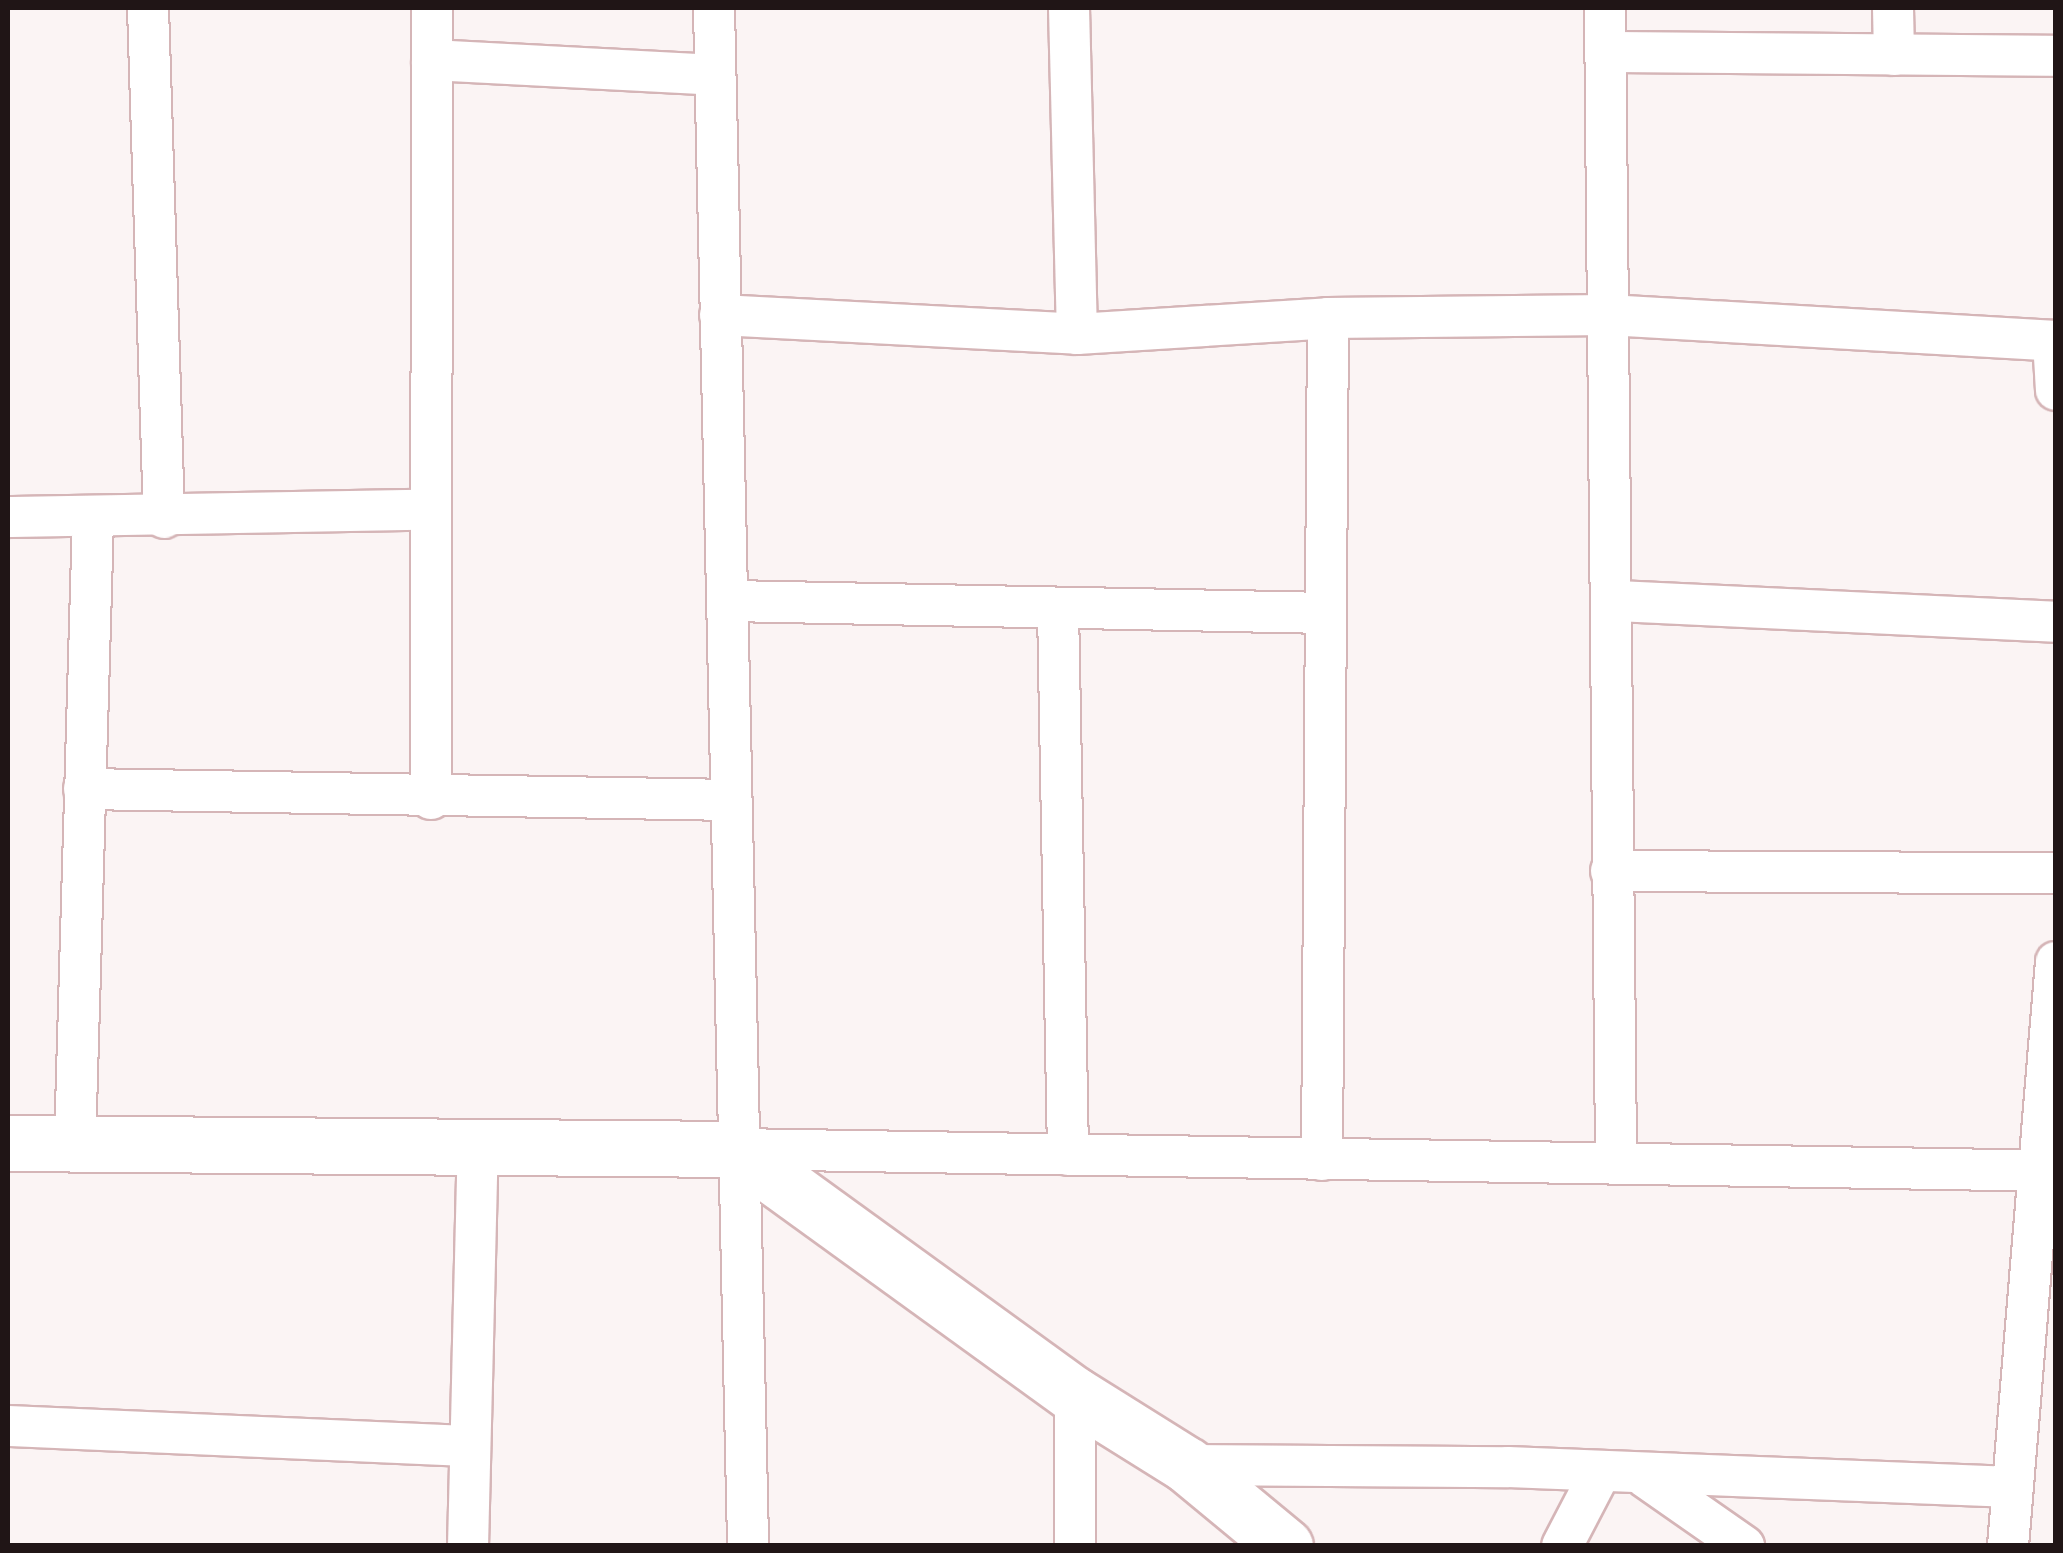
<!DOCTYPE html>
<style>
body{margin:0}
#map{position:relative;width:2063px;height:1553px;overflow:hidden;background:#fbf4f4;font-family:"Alegreya Sans",sans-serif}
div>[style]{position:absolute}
.roads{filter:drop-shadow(2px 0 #d5b5b7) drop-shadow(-2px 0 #d5b5b7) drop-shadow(0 2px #d5b5b7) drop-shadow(0 -2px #d5b5b7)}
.street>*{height:40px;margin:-20px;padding:0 20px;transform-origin:20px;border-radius:20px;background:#fff}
.secondary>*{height:55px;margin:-27.5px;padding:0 27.5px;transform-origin:27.5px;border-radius:27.5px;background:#fff}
span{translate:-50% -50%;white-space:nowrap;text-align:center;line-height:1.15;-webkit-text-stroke:10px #fff;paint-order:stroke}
.frame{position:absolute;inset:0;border:10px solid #201516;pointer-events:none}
</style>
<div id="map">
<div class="roads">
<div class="street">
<i style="left:148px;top:8px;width:510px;rotate:88.2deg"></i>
<i style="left:714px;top:8px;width:1538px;rotate:88.73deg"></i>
<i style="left:1069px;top:8px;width:326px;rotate:88.6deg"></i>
<i style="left:1605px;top:8px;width:1156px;rotate:89.45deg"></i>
<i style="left:1893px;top:8px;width:47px;rotate:88.8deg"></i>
<i style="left:1606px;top:52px;width:450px;rotate:0.5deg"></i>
<i style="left:432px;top:60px;width:283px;rotate:3deg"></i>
<i style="left:720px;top:315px;width:358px;rotate:3deg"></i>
<i style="left:1077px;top:334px;width:252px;rotate:-3.6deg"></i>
<i style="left:1328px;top:318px;width:280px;rotate:-0.6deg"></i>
<i style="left:1608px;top:315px;width:449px;rotate:3.3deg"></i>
<i style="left:2053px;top:341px;width:49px;rotate:86.5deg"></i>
<i style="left:8px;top:517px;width:420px;rotate:-1deg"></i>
<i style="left:730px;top:601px;width:596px;rotate:1.15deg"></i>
<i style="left:1616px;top:601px;width:441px;rotate:2.7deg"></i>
<i style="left:1058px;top:608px;width:547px;rotate:88.95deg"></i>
<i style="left:84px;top:789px;width:647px;rotate:0.97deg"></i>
<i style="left:431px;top:799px;width:791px;rotate:-89.93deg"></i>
<i style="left:1611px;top:871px;width:445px;rotate:0.3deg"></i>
<i style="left:75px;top:1144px;width:623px;rotate:-88.35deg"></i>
<i style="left:735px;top:1149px;width:1321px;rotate:0.95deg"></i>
<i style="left:1322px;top:1160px;width:842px;rotate:-89.59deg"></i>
<i style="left:1075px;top:1395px;width:151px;rotate:90deg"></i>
<i style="left:8px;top:1426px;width:462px;rotate:2.5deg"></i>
<i style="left:1187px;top:1465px;width:321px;rotate:0.4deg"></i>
<i style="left:1508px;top:1467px;width:505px;rotate:2.27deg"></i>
<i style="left:1645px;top:1477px;width:121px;rotate:34.9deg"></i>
<i style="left:468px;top:1546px;width:402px;rotate:-88.6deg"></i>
<i style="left:1562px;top:1546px;width:80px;rotate:-62.5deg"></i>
<i style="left:2008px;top:1546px;width:586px;rotate:-85.3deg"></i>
</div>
<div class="secondary">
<i style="left:8px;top:1143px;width:727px;rotate:0.47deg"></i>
<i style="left:735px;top:1149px;width:420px;rotate:35.9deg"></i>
<i style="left:1075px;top:1395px;width:132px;rotate:32deg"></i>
<i style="left:1187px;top:1465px;width:127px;rotate:39.6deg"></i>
</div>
</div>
<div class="frame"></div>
</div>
